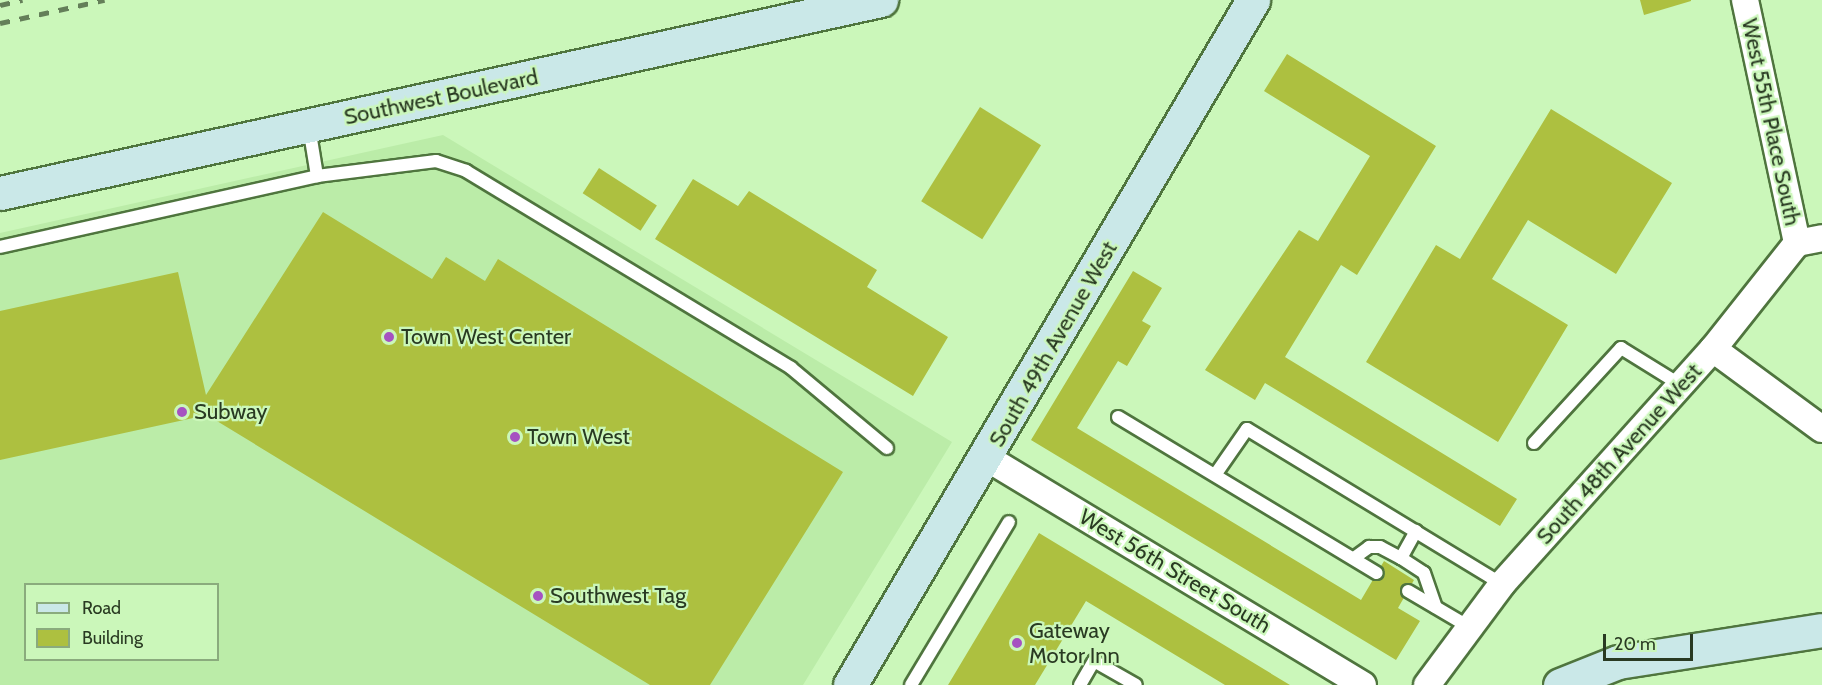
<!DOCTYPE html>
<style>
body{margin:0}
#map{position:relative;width:1822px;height:685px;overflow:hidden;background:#cbf7ba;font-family:Cabin,sans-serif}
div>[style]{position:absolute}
.built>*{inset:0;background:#bbeca8}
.building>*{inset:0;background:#adc040;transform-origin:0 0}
.roads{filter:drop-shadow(2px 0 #4f753e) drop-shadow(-2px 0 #4f753e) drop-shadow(0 2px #4f753e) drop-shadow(0 -2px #4f753e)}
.lane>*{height:12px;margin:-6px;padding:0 6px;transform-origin:6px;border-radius:6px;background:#fff}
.street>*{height:26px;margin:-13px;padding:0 13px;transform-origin:13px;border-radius:13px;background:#fff}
.secondary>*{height:33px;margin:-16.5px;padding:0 16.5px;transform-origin:16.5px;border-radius:16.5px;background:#cae8e8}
.rail>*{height:4.5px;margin-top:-2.25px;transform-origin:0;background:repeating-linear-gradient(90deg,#647f59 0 10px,transparent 0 20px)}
.dots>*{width:16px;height:16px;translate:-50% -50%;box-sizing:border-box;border:3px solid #cbf7ba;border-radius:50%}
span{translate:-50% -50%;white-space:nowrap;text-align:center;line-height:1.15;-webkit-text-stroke:4.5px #cbf7ba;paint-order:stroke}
.street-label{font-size:22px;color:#293a22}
.poi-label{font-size:22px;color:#293a22}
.left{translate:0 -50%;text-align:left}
.legend{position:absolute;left:24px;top:583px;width:195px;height:78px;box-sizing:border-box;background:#cbf7ba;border:2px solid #8aab7d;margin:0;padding:8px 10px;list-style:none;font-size:18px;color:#293a22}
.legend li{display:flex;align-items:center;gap:12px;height:30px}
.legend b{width:30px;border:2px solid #8aab7d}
.scale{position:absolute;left:1603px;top:634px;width:90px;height:27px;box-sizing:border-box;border:3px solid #293a22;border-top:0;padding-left:8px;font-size:18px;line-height:21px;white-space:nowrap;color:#293a22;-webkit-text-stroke:4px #cbf7ba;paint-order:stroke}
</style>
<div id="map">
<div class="built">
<i style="clip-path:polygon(evenodd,443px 135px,952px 442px,803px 685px,0 685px,0 233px,443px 135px,26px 584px,218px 584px,218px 660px,26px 660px,26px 584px)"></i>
</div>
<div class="building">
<i style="clip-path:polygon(1640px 0,1691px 0,1691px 1px,1644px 15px)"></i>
<i style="clip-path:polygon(1287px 54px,1436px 146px,1357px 275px,1341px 265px,1285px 357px,1517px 499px,1500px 526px,1265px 383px,1255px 400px,1205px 370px,1299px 230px,1318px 241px,1370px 156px,1264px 91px)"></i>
<i style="left:980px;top:107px;width:72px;height:111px;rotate:32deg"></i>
<i style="clip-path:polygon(1551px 109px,1672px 183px,1616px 274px,1528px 220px,1492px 279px,1568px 325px,1498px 442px,1366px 362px,1436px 245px,1460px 259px)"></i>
<i style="left:599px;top:168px;width:69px;height:30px;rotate:33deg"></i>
<i style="clip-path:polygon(693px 179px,738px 206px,749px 191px,877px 270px,867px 287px,948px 337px,913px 396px,655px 239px)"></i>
<i style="clip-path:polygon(323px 212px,432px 279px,446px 257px,485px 281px,498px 259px,843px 472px,710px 685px,650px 685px,207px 415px,0 460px,0 311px,178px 272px,206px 395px)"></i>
<i style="clip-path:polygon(1133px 271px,1162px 288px,1142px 321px,1151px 326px,1127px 366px,1118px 361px,1077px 428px,1361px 600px,1384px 561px,1414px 580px,1398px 608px,1420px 621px,1396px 660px,1031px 440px)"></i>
<i style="clip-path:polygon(1039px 533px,1290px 685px,1225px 685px,1086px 601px,1035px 685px,948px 685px)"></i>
</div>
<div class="roads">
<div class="lane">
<i style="left:309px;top:127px;width:50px;rotate:80.7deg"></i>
<i style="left:0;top:247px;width:325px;rotate:-12.6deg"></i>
<i style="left:317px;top:176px;width:120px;rotate:-7.2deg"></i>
<i style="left:436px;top:161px;width:32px;rotate:18deg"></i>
<i style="left:466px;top:171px;width:380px;rotate:31.2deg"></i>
<i style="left:791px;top:368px;width:125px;rotate:39.8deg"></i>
<i style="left:1118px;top:417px;width:302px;rotate:31.1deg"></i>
<i style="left:1534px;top:443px;width:129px;rotate:-47.5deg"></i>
<i style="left:1621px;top:348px;width:70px;rotate:31.7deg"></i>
<i style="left:1215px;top:475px;width:56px;rotate:-55.2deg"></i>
<i style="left:1247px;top:429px;width:298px;rotate:31.3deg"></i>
<i style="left:1354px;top:558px;width:19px;rotate:-36deg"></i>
<i style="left:1369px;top:547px;width:11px"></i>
<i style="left:1380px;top:547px;width:24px;rotate:28deg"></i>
<i style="left:1401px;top:558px;width:27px;rotate:33deg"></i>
<i style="left:1424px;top:573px;width:36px;rotate:71deg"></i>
<i style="left:1401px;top:558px;width:31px;rotate:-61deg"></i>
<i style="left:1408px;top:591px;width:71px;rotate:30.5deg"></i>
<i style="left:911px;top:685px;width:190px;rotate:-59deg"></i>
<i style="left:1080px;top:685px;width:28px;rotate:-60deg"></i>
<i style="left:1094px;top:661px;width:48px;rotate:29.7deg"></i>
</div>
<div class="street">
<i style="left:1745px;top:0;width:249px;rotate:77.9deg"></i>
<i style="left:1713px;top:349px;width:135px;rotate:36.3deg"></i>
<i style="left:987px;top:458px;width:439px;rotate:31.1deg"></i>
<i style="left:1427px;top:685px;width:126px;rotate:-53.4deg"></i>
<i style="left:1502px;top:584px;width:316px;rotate:-48.1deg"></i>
<i style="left:1713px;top:349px;width:135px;rotate:-51.6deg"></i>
<i style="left:1797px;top:243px;width:25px;rotate:-11deg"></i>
</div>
<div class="secondary">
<i style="left:0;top:193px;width:902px;rotate:-12.36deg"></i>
<i style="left:850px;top:685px;width:795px;rotate:-59.53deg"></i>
<i style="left:1560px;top:685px;width:62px;rotate:-21.6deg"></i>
<i style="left:1618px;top:662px;width:206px;rotate:-8.9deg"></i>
</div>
</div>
<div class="rail">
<i style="left:0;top:5px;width:23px;rotate:-13deg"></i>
<i style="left:0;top:23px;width:107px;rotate:-12.5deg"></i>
</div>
<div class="dots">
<i style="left:389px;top:337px;background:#a652c1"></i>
<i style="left:182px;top:412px;background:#a652c1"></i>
<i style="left:515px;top:437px;background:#a652c1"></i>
<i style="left:538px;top:596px;background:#a652c1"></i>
<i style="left:1017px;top:643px;background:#a652c1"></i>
</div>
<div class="street-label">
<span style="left:441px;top:97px;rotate:-12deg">Southwest Boulevard</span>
<span style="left:1771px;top:122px;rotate:78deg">West 55th Place South</span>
<span style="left:1053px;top:344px;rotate:-60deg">South 49th Avenue West</span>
<span style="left:1619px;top:454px;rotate:-48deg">South 48th Avenue West</span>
<span style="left:1175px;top:571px;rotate:31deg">West 56th Street South</span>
</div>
<div class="poi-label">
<span class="left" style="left:401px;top:337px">Town West Center</span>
<span class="left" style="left:194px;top:412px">Subway</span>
<span class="left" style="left:527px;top:437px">Town West</span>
<span class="left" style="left:550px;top:596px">Southwest Tag</span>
<span class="left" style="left:1029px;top:643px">Gateway<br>Motor Inn</span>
</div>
<ul class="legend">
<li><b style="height:8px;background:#cae8e8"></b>Road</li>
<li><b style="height:16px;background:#adc040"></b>Building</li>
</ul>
<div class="scale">20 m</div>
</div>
